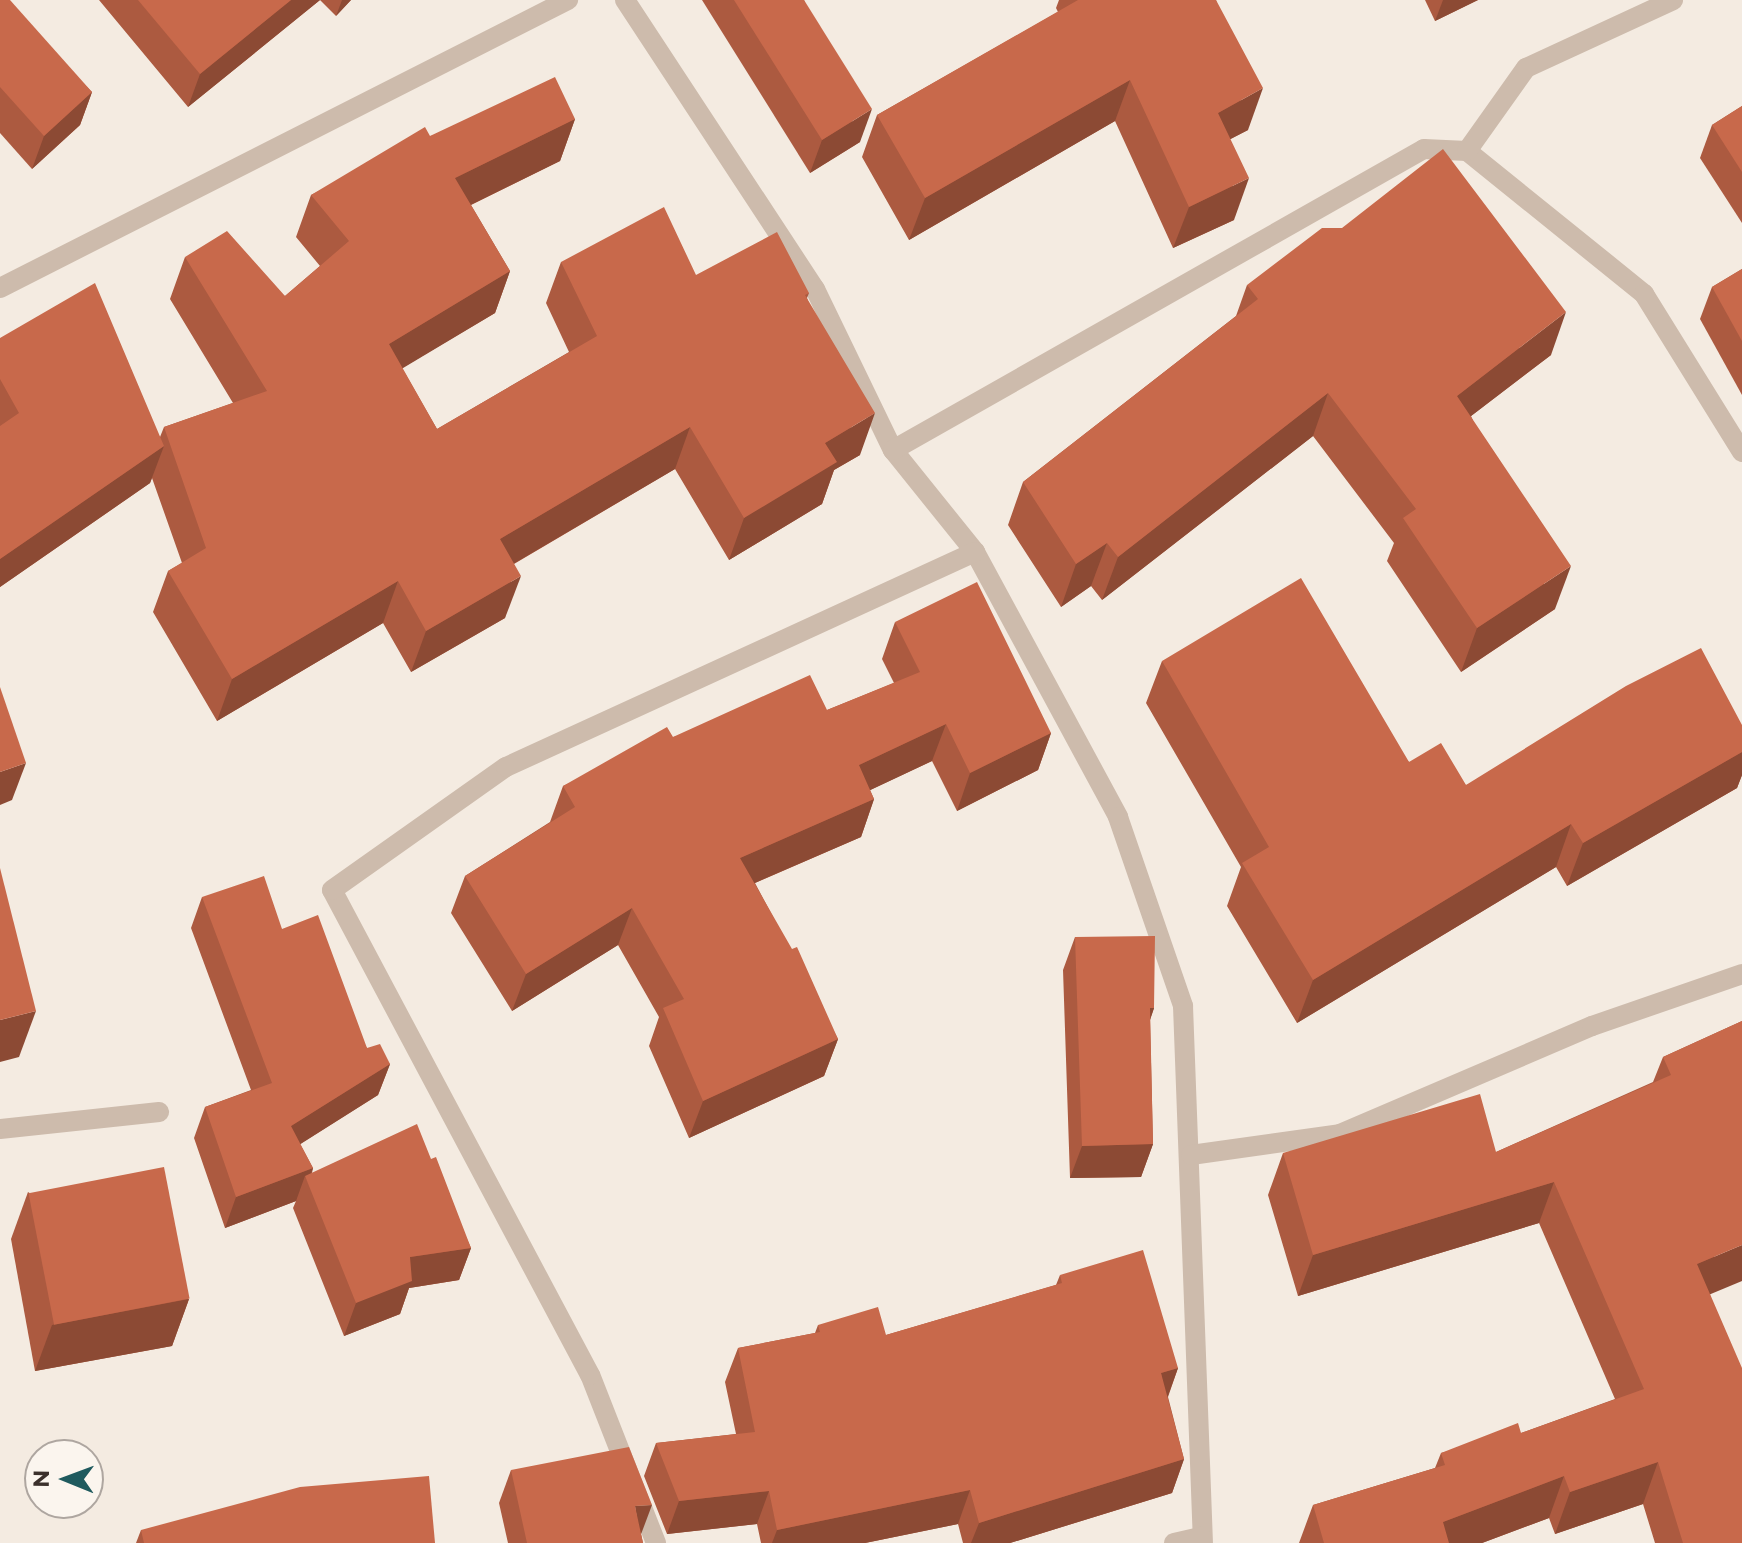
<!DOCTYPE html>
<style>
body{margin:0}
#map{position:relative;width:1742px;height:1543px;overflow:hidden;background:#f4ebe1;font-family:Montserrat,sans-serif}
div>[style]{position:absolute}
.minor>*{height:20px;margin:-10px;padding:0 10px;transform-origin:10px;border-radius:10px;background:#cdbbac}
.wall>*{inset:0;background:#ac5a40}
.shaded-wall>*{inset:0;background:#8c4a34}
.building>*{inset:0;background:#c8694b;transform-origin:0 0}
span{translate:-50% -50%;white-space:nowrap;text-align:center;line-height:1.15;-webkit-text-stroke:8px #fbf5ee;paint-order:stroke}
.north{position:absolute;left:24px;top:1439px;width:80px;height:80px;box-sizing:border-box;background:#fbf5ee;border:2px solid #aea6a0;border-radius:50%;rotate:271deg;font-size:22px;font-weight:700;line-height:32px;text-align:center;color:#3b302b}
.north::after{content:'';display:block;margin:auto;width:28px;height:36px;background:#1f5a5e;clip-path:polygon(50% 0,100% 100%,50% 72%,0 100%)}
</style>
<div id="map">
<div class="minor">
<i style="left:625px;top:0;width:346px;rotate:56.7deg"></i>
<i style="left:815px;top:289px;width:179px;rotate:64.2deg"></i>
<i style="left:893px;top:450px;width:131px;rotate:51.2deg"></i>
<i style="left:975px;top:552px;width:301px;rotate:61.6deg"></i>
<i style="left:1118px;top:817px;width:200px;rotate:71deg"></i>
<i style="left:1183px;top:1006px;width:537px;rotate:87.87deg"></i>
<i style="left:1467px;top:151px;width:228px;rotate:38.9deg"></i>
<i style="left:1644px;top:294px;width:186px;rotate:58.2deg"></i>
<i style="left:0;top:288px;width:637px;rotate:-26.89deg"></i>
<i style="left:893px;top:450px;width:610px;rotate:-29.55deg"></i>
<i style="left:1424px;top:149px;width:43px;rotate:2.7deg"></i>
<i style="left:1467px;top:151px;width:102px;rotate:-54.6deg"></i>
<i style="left:1526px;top:68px;width:162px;rotate:-24.8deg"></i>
<i style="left:0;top:1129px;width:160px;rotate:-6.1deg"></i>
<i style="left:1191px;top:1155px;width:150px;rotate:-8deg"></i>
<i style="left:1340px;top:1134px;width:274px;rotate:-23.2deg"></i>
<i style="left:1592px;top:1026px;width:159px;rotate:-19.1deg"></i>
<i style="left:656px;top:1543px;width:180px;rotate:-111.4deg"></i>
<i style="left:590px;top:1375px;width:549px;rotate:-118.01deg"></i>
<i style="left:332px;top:890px;width:213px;rotate:-35.3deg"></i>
<i style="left:506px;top:767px;width:516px;rotate:-24.63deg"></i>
<i style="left:1174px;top:1543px;width:28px;rotate:-13deg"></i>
</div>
<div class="wall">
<i style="clip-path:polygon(0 0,92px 92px,80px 125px,32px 169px,0 133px)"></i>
<i style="clip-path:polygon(99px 0,351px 0,336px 16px,320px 0,188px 107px)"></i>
<i style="clip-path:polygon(702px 0,804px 0,860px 142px,810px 173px)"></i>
<i style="clip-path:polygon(1059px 0,1216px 0,1248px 130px,1230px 139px,1234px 220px,1173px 248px,1115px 121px,909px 240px,862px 157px,877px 115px,1058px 12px,1056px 8px)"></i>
<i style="clip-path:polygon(1425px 0,1478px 0,1435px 21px)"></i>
<i style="clip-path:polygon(1742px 106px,1742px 223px,1700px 158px,1712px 125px)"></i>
<i style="clip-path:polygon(575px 119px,560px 161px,471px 205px,510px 271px,495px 313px,402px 368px,437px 429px,569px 352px,546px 303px,561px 262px,696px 275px,809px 293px,807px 298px,860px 455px,834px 470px,822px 504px,729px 560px,675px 469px,514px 564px,505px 618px,411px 672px,383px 623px,217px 721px,153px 612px,168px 571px,182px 563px,152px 478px,150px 483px,0 587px,0 338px,160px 437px,164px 427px,233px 403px,170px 299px,185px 257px,285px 296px,320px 266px,296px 237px,311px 195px,430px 136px)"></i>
<i style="clip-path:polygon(1742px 269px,1742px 395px,1700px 319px,1712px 287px)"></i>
<i style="clip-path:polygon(1247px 285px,1551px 355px,1471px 416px,1555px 609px,1461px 672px,1387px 561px,1394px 543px,1313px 436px,1102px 600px,1091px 586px,1061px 607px,1008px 525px,1023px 482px,1236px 316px)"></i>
<i style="clip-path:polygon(895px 622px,1051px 733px,1038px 770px,957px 811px,932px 761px,870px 790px,874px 799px,861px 837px,755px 883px,838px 1039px,824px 1076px,689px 1138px,649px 1046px,659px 1017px,618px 945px,512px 1011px,451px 913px,465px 876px,550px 822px,563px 786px,673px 737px,827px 710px,894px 683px,882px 659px)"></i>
<i style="clip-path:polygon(1162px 661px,1466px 785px,1742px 725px,1742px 775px,1737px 788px,1567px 886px,1556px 867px,1297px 1023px,1227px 906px,1241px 867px,1146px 703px)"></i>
<i style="clip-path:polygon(202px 897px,282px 929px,367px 1048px,390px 1064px,378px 1095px,300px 1144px,313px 1168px,312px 1173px,431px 1159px,471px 1248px,459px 1280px,409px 1288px,400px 1314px,344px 1336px,293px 1208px,296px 1201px,225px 1228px,194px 1138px,205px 1107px,251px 1090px,191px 928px)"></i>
<i style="clip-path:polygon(1075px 937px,1154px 1008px,1150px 1020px,1153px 1144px,1141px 1177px,1070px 1178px,1063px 970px)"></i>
<i style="clip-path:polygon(1742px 1021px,1710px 1294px,1742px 1543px,1655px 1543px,1643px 1504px,1555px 1534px,1549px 1518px,1482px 1543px,1299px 1543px,1313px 1505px,1435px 1468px,1441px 1453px,1521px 1433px,1615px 1399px,1539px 1223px,1298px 1296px,1268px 1195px,1283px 1153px,1496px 1152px,1653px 1082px,1663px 1057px)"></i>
<i style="clip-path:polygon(28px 1192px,189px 1299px,172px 1346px,35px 1371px,11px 1239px)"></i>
<i style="clip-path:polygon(1060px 1275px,1178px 1368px,1168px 1397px,1184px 1459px,1172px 1493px,1010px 1543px,963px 1543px,958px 1524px,865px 1543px,761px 1543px,757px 1524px,667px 1534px,644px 1476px,656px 1443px,736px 1434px,725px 1382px,738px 1348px,815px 1333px,818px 1325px,886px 1335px,1056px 1285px)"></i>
<i style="clip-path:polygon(511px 1470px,641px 1534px,643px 1543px,508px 1543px,499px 1503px)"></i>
<i style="clip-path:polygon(141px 1530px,435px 1543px,136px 1543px)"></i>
</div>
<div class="shaded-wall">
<i style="clip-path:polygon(291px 0,320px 0,188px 107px,200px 74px)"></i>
<i style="clip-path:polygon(342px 0,351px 0,336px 16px)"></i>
<i style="clip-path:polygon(1443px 0,1478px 0,1435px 21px)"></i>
<i style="clip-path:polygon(1130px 80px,1115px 121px,909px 240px,925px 198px)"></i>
<i style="clip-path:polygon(1263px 88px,1248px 130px,1202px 154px,1218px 113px)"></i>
<i style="clip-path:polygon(92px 92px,80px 125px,32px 169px,44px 136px)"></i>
<i style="clip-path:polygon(872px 109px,860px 142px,810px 173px,822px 140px)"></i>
<i style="clip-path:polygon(575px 119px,560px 161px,440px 220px,455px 178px)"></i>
<i style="clip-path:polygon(1249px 178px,1234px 220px,1173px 248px,1189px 207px)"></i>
<i style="clip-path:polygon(510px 271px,495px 313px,373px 386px,389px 344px)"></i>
<i style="clip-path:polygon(1566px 312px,1551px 355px,1441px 439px,1457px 396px)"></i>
<i style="clip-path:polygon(1328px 393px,1313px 436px,1102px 600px,1118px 557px)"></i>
<i style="clip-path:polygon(875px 413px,860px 455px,834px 470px,822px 504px,729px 560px,744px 518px,825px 443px)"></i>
<i style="clip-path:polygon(690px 427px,675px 469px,484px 581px,500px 539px)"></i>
<i style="clip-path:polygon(164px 446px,150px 483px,0 587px,0 559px)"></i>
<i style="clip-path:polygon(1107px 543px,1091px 586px,1061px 607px,1076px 564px)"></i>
<i style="clip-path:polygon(1571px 566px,1555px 609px,1461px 672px,1477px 628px)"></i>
<i style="clip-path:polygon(521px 576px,505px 618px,411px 672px,426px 631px)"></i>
<i style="clip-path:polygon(398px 581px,383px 623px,217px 721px,232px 679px)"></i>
<i style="clip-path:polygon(946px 724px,932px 761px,845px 802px,859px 765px)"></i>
<i style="clip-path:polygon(1051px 733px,1038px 770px,957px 811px,970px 773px)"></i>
<i style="clip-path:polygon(1742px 752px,1742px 775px,1737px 788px,1567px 886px,1583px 843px)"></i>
<i style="clip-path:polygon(26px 763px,12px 800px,0 805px,0 772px)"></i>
<i style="clip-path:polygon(874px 799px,861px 837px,727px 895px,740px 858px)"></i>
<i style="clip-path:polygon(1571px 824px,1556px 867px,1297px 1023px,1313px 980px)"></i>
<i style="clip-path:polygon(632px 908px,618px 945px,512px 1011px,526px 974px)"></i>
<i style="clip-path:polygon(1150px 1008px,1154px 1008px,1143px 1040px)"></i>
<i style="clip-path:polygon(36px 1011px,19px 1057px,0 1062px,0 1020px)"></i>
<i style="clip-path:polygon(838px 1039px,824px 1076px,689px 1138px,703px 1101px)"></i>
<i style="clip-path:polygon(390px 1064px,378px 1095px,280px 1157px,291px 1126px)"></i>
<i style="clip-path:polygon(1153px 1144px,1141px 1177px,1070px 1178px,1082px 1146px)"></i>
<i style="clip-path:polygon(313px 1168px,308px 1182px,305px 1176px,296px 1201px,225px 1228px,236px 1197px)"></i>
<i style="clip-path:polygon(1554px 1182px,1539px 1223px,1298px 1296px,1313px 1255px)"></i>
<i style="clip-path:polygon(1742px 1245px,1742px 1281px,1682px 1306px,1697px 1264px)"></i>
<i style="clip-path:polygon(471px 1248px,459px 1280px,409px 1288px,400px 1314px,344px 1336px,356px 1303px,410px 1257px)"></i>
<i style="clip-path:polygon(189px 1299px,172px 1346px,35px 1371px,52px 1325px)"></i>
<i style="clip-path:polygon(1178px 1368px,1166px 1401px,1161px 1373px)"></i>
<i style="clip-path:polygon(1184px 1459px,1172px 1493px,1010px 1543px,971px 1543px,979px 1523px)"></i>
<i style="clip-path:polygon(1658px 1462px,1643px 1504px,1555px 1534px,1570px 1492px)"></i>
<i style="clip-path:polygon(1564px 1476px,1549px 1518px,1482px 1543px,1435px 1543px,1443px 1522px)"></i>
<i style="clip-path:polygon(970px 1490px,958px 1524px,865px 1543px,772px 1543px,777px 1530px)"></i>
<i style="clip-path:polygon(769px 1491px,757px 1524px,667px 1534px,679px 1501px)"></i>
<i style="clip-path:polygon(652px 1505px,640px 1537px,635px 1506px)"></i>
</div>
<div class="building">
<i style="clip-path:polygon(0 0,10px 0,92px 92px,44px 136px,0 87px)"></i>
<i style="clip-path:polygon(138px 0,291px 0,200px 74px)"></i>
<i style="clip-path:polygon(734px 0,804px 0,872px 109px,822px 140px)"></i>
<i style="clip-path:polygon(1078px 0,1216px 0,1263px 88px,1218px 113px,1249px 178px,1189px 207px,1130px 80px,925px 198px,877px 115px)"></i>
<i style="clip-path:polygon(555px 77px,575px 119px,455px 178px,510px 271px,389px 344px,437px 429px,597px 336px,561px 262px,664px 207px,696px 275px,777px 232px,809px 293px,805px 295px,875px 413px,825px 443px,837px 462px,744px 518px,690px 427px,500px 539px,521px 576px,426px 631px,398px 581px,232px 679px,168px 571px,206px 548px,164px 427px,267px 391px,185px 257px,227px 231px,285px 296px,349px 241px,311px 195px,425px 127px,430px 136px)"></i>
<i style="clip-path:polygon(1742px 106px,1742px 172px,1712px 125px)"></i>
<i style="clip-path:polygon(1443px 149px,1566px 312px,1457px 396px,1571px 566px,1477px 628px,1403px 518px,1416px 509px,1328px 393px,1118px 557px,1107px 543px,1076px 564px,1023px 482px,1258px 299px,1247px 285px,1322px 228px,1342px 228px)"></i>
<i style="clip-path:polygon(1742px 269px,1742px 341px,1712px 287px)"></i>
<i style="clip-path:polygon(95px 283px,164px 446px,0 559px,0 426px,19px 413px,0 379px,0 338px)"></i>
<i style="clip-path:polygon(1301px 578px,1409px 762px,1441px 743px,1466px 785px,1626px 686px,1701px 648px,1742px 725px,1742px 752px,1583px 843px,1571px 824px,1313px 980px,1242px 863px,1269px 847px,1162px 661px)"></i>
<i style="clip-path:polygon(977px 582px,1051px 733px,970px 773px,946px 724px,859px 765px,874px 799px,740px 858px,792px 949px,797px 947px,838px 1039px,703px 1101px,663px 1008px,684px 999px,632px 908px,526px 974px,465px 876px,575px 807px,563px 786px,667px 727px,673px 737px,810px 675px,827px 710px,920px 672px,895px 622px)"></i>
<i style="clip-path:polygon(0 687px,26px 763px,0 772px)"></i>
<i style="clip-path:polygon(0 868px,36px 1011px,0 1020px)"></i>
<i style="clip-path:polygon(264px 876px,282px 929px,318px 915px,367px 1048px,380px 1044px,390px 1064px,291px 1126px,313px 1168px,236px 1197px,205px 1107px,272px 1083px,202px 897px)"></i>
<i style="clip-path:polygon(1155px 936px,1154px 1008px,1150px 1008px,1153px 1144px,1082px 1146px,1075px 937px)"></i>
<i style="clip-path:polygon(1742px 1021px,1742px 1245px,1697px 1264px,1742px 1368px,1742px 1543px,1683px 1543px,1658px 1462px,1570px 1492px,1564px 1476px,1443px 1522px,1449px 1543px,1324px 1543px,1313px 1505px,1445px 1465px,1441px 1453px,1518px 1423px,1521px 1433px,1644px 1389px,1554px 1182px,1313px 1255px,1283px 1153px,1480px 1094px,1496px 1152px,1671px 1075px,1663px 1057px)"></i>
<i style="clip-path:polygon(417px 1124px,431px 1159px,436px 1157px,471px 1248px,410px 1257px,412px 1281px,356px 1303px,305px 1176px)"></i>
<i style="left:164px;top:1167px;width:134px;height:138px;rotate:79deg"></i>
<i style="clip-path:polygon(1143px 1250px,1178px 1368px,1161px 1373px,1184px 1459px,979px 1523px,970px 1490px,777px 1530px,769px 1491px,679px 1501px,656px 1443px,755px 1432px,738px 1348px,820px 1332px,818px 1325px,878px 1307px,886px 1335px,1062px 1283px,1060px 1275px)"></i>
<i style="clip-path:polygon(629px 1447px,652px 1505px,635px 1506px,643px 1543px,527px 1543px,511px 1470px)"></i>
<i style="clip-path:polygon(429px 1476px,435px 1543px,144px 1543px,141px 1530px,300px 1487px)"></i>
</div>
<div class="north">N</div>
</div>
